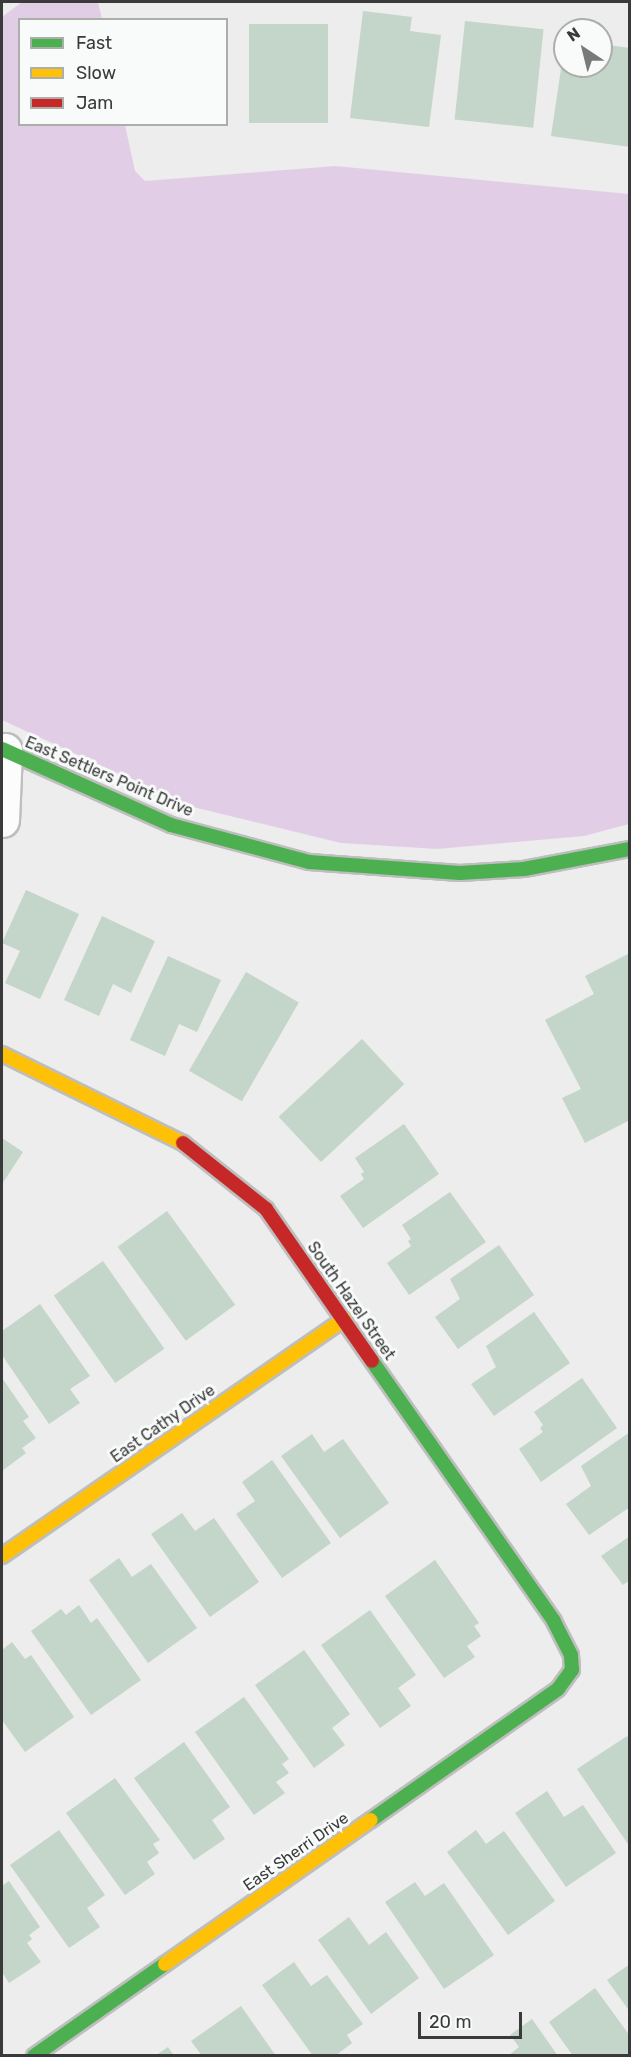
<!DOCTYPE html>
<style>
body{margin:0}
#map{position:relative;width:631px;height:2057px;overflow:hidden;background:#ecedec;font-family:Rubik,sans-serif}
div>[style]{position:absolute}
.green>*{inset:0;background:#e2cde7}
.building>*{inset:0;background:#c4d5c9;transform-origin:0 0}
.roads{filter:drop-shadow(2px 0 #bdbebd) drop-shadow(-2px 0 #bdbebd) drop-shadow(0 2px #bdbebd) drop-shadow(0 -2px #bdbebd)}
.street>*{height:33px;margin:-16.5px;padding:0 16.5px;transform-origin:16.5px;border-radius:16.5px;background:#fcfcfc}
.fast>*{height:14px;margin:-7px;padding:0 7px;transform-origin:7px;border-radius:7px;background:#4caf50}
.slow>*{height:14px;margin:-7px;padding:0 7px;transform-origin:7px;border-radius:7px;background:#ffc107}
.jam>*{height:14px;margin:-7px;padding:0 7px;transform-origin:7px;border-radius:7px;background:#c62828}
span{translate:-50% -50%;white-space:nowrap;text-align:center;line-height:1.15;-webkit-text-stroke:6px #f8fbf9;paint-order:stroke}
.street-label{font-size:16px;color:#393a39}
.frame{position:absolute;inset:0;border:3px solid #393a39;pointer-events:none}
.legend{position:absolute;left:18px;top:18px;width:210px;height:108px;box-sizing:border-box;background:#f8fbf9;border:2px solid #acaeac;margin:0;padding:8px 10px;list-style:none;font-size:18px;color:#393a39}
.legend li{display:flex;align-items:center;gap:12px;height:30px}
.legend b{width:30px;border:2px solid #acaeac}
.north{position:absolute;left:553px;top:18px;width:60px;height:60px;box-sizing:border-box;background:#f8fbf9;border:2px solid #acaeac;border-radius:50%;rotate:325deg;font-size:16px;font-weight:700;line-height:24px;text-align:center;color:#393a39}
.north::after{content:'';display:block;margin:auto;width:21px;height:27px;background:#787978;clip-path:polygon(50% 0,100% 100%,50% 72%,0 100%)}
.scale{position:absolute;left:418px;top:2012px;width:104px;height:27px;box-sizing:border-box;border:3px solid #393a39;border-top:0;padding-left:8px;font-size:18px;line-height:21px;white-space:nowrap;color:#393a39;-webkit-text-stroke:4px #f8fbf9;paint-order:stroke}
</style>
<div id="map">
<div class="green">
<i style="clip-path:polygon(22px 2px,98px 2px,102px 19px,20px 20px,20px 124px,125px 125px,135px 171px,145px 181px,335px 166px,629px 194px,629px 824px,584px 836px,437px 849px,341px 843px,189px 806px,2px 720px,2px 17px)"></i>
</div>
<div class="building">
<i style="clip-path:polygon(363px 11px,412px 17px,410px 31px,441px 35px,429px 127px,350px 118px)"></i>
<i style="left:465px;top:21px;width:79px;height:99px;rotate:6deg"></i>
<i style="left:249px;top:24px;width:79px;height:99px"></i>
<i style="clip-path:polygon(601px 44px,630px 48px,630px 147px,551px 136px,564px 49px,565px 66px,601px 66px)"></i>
<i style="clip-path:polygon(26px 890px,79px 914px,40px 999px,5px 983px,20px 951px,2px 943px)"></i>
<i style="clip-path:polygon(102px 916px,155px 941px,131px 993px,113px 984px,99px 1016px,64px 1000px)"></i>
<i style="clip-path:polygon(630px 953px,630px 1120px,585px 1143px,562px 1098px,581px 1089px,545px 1020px,594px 994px,585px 976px)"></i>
<i style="clip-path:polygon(168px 956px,221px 980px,197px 1032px,179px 1024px,165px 1056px,130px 1040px)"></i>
<i style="left:246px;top:972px;width:61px;height:114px;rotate:30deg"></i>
<i style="left:362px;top:1039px;width:62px;height:114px;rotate:47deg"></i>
<i style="clip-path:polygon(404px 1124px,439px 1174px,363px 1228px,340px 1196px,364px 1179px,361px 1174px,364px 1172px,355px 1158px)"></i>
<i style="clip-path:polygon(2px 1138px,23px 1152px,2px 1184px)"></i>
<i style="clip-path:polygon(450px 1192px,486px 1242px,409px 1295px,387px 1263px,411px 1246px,408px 1241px,411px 1239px,402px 1225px)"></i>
<i style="left:167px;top:1211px;width:116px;height:61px;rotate:54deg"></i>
<i style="clip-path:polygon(499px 1245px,534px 1295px,458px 1349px,435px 1317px,460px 1299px,450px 1279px)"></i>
<i style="left:103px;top:1261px;width:107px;height:60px;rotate:55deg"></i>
<i style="clip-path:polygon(40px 1304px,90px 1376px,70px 1389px,80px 1403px,49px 1424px,2px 1355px,2px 1331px)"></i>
<i style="clip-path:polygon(534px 1312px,570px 1363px,494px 1416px,471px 1384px,496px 1367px,486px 1346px)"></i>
<i style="clip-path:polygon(2px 1378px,29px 1417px,23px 1421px,36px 1438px,22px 1448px,26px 1453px,2px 1471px)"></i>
<i style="clip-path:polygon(582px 1378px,617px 1428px,541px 1482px,519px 1449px,543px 1432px,540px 1428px,543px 1425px,534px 1412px)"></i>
<i style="clip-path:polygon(630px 1432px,630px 1507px,589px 1535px,566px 1504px,591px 1486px,581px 1466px)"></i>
<i style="clip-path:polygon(312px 1434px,324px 1452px,343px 1439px,389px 1503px,340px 1538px,281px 1456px)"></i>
<i style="clip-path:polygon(272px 1460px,331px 1543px,282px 1578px,236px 1514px,255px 1501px,242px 1482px)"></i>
<i style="clip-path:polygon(182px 1513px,195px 1531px,214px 1518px,259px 1582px,210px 1617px,151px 1534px)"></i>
<i style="clip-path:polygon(630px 1536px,630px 1580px,623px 1585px,601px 1556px)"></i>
<i style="clip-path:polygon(119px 1558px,132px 1577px,151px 1564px,197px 1628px,148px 1663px,89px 1580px)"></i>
<i style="clip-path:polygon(435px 1560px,479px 1623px,474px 1626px,481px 1636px,467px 1646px,475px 1657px,444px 1678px,385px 1596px)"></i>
<i style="clip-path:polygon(79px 1605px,91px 1623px,97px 1618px,141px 1680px,91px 1715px,31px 1631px,61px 1609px,66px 1615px)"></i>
<i style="clip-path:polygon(370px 1610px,416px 1675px,398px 1688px,411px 1706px,380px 1728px,321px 1645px)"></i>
<i style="clip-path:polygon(12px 1642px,25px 1659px,31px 1655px,74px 1717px,25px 1752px,2px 1720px,2px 1650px)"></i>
<i style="clip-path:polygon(304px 1650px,350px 1714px,332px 1728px,345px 1745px,314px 1768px,255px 1685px)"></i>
<i style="clip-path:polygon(244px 1697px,289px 1759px,282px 1764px,289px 1773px,276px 1782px,285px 1793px,254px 1815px,195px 1732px)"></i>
<i style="clip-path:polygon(627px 1736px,630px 1740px,630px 1847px,577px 1769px)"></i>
<i style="clip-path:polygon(184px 1742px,230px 1807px,212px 1820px,225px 1839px,194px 1860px,134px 1778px)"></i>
<i style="clip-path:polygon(115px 1778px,160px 1840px,153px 1844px,159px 1853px,147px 1862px,155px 1874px,125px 1895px,66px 1813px)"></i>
<i style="clip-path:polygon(547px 1791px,564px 1817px,583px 1805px,616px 1853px,566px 1887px,515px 1813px)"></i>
<i style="clip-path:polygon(59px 1830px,105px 1895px,87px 1908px,100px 1927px,69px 1948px,10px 1865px)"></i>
<i style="clip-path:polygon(476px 1830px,486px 1844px,504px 1831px,555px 1901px,508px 1935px,447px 1852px)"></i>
<i style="clip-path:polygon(9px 1881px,40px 1927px,29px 1935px,32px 1939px,27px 1943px,41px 1962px,9px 1983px,2px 1972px,2px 1886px)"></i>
<i style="clip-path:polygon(415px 1882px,425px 1896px,444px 1883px,494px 1955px,444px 1989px,385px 1902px)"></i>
<i style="clip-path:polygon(349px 1917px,369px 1945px,386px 1932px,419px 1978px,371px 2014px,318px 1940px)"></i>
<i style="clip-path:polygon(294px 1962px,311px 1986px,327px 1975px,363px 2024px,347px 2035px,352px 2043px,335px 2056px,313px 2056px,262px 1985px)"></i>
<i style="clip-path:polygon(630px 1964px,630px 2012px,607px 1980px)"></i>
<i style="clip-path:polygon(595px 1988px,630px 2036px,630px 2056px,573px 2056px,549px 2022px)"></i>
<i style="clip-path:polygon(241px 2006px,276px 2056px,202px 2056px,191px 2041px)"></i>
<i style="clip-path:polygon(532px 2019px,558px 2056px,508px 2056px,519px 2047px,510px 2035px)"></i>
<i style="clip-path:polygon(168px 2047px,174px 2056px,155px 2056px)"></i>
</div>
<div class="roads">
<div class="street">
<i style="left:2px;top:820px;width:70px;rotate:-87.5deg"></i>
</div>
<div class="fast">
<i style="left:2px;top:749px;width:185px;rotate:24.2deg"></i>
<i style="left:171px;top:825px;width:143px;rotate:15deg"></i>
<i style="left:309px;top:862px;width:151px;rotate:4.2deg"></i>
<i style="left:460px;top:873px;width:64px;rotate:-3.6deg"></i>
<i style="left:524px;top:869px;width:108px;rotate:-10.7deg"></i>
<i style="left:371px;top:1820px;width:228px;rotate:-35deg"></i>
<i style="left:558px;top:1689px;width:24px;rotate:-54deg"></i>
<i style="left:572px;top:1670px;width:15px;rotate:-94deg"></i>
<i style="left:571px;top:1655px;width:38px;rotate:-117deg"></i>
<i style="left:554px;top:1621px;width:317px;rotate:-125deg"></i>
<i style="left:34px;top:2056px;width:160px;rotate:-35.1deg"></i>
</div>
<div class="slow">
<i style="left:2px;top:1054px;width:202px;rotate:26.2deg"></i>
<i style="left:2px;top:1556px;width:416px;rotate:-34.7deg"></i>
<i style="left:165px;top:1964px;width:251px;rotate:-35deg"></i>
</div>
<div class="jam">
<i style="left:183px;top:1143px;width:106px;rotate:38.5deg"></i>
<i style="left:266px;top:1209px;width:185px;rotate:55.1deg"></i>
</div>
</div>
<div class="street-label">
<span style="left:109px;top:777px;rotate:23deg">East Settlers Point Drive</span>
<span style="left:351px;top:1301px;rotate:55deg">South Hazel Street</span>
<span style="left:163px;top:1424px;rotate:-35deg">East Cathy Drive</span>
<span style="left:296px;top:1852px;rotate:-35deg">East Sherri Drive</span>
</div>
<div class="frame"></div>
<ul class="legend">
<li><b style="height:8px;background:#4caf50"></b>Fast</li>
<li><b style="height:8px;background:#ffc107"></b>Slow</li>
<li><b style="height:8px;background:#c62828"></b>Jam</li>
</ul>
<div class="north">N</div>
<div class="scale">20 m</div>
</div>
